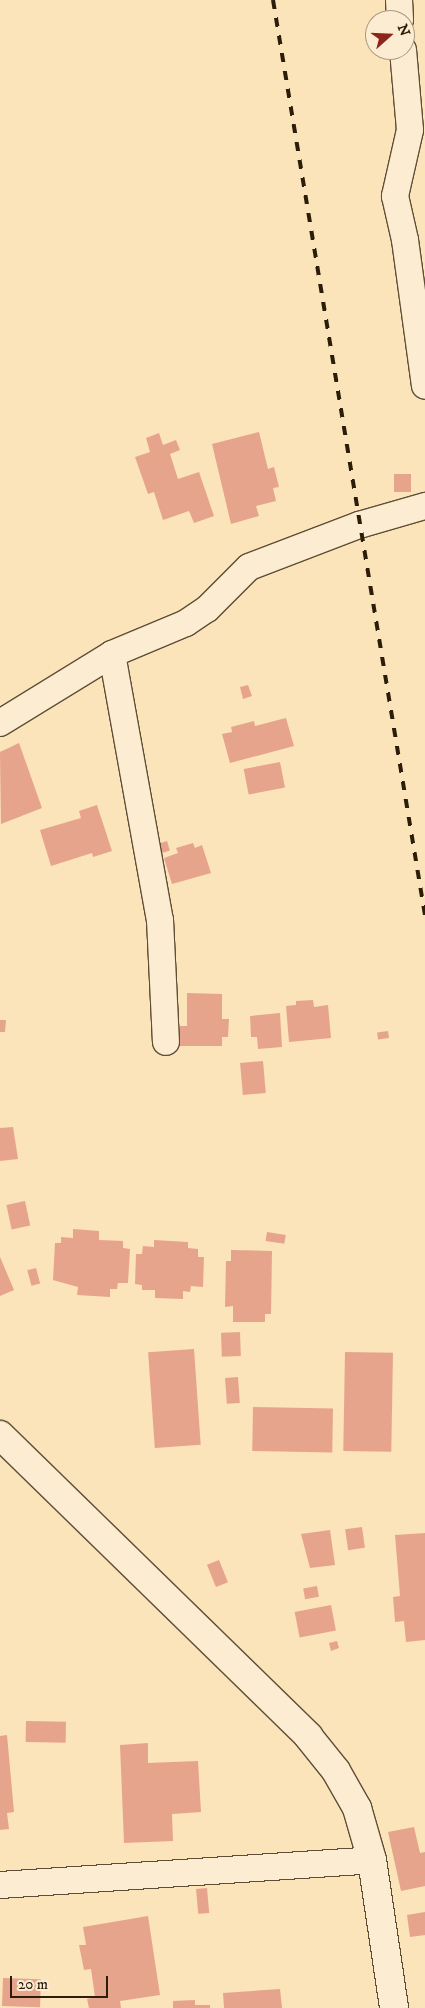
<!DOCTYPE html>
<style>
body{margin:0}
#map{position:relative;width:425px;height:2008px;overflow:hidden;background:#fbe3ba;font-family:"IM FELL DW Pica",serif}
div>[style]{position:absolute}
.building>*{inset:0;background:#e7a48d;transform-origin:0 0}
.roads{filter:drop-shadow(1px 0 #5f4e36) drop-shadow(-1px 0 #5f4e36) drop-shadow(0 1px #5f4e36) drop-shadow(0 -1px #5f4e36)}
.minor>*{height:26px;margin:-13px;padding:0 13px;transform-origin:13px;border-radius:13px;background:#fcedd2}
.tertiary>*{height:28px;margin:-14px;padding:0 14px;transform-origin:14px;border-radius:14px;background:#fcedd2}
.rail>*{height:4px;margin-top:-2px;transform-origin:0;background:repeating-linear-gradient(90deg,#2b1d0a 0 9px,transparent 0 18px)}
span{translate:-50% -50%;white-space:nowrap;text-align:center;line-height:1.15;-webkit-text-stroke:4px #fcedd2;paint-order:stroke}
.north{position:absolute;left:365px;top:10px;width:50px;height:50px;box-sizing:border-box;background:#fcedd2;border:1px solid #a89a82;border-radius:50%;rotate:70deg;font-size:14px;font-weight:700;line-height:20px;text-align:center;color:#2b1d0a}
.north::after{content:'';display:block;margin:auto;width:18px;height:22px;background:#8f2418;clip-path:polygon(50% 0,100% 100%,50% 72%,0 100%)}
.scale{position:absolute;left:10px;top:1976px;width:98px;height:22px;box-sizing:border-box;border:2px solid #2b1d0a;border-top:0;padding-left:6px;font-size:15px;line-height:18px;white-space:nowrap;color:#2b1d0a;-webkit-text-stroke:4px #fcedd2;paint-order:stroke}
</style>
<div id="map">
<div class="building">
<i style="clip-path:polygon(259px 432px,268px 469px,274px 467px,279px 487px,273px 488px,276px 501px,256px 506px,259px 516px,231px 524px,212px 444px)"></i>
<i style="clip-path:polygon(159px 433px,163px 445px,176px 440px,180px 450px,170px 454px,178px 479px,199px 472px,214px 516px,194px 523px,189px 511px,163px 520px,154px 492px,148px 494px,135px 457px,150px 452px,146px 438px)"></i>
<i style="left:394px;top:474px;width:17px;height:18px"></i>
<i style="clip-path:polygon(248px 685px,252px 696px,243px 699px,240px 687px)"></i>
<i style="clip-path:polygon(286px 718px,294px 746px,230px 763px,222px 734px,232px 732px,231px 727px,254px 721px,255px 726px)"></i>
<i style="clip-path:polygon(19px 743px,42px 808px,1px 824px,0 752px)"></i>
<i style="left:280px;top:762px;width:26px;height:37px;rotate:79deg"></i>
<i style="clip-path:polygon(97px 805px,112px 851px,93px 857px,92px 853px,51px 866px,40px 830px,81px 818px,79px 811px)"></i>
<i style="left:167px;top:841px;width:10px;height:9px;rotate:73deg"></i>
<i style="clip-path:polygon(193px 843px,195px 848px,202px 845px,211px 873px,172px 884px,164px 858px,178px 853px,176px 848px)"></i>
<i style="clip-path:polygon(187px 993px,222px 994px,222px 1019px,229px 1019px,228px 1037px,222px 1037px,222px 1046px,180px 1046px,180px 1026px,187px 1026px)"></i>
<i style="clip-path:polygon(313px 1000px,314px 1007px,328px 1005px,331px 1038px,289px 1042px,286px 1006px,296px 1005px,296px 1001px)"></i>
<i style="clip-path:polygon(280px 1013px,282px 1047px,258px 1049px,257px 1037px,251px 1037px,250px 1016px)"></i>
<i style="clip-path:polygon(0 1020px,6px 1020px,5px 1032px,0 1032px)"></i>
<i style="left:388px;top:1031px;width:7px;height:11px;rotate:82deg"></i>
<i style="left:263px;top:1061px;width:32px;height:23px;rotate:85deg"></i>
<i style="clip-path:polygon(13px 1127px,18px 1159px,0 1161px,0 1128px)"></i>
<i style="left:25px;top:1201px;width:25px;height:19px;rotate:78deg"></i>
<i style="clip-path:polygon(73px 1229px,99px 1231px,99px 1240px,123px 1241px,123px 1248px,130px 1249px,128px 1283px,118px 1283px,117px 1289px,110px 1289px,110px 1297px,77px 1295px,78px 1287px,53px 1280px,55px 1243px,61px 1243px,61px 1237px,73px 1238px)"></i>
<i style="left:267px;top:1232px;width:19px;height:9px;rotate:9deg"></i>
<i style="clip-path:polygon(154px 1240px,188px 1242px,188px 1248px,198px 1249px,198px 1257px,204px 1257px,203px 1287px,191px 1286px,190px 1292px,183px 1291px,183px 1299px,155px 1298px,155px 1290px,142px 1290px,142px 1285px,135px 1284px,136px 1254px,142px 1254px,143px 1246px,154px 1247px)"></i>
<i style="clip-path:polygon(231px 1250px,272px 1251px,271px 1314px,265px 1314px,265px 1322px,233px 1322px,233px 1306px,225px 1307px,226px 1261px,231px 1261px)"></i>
<i style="clip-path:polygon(0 1257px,14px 1290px,0 1296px)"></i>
<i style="left:36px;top:1268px;width:16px;height:9px;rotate:75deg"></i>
<i style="left:240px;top:1332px;width:24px;height:19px;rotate:88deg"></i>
<i style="left:194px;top:1349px;width:96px;height:46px;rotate:86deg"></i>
<i style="left:345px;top:1352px;width:48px;height:99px;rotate:1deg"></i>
<i style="left:238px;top:1377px;width:26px;height:13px;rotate:86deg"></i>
<i style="left:253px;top:1407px;width:80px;height:44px;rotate:1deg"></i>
<i style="left:362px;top:1527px;width:21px;height:17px;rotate:82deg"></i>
<i style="clip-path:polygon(330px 1530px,335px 1565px,310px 1568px,301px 1534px)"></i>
<i style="clip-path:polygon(425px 1533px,425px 1640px,406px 1642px,404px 1621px,395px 1622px,393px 1597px,400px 1596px,395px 1535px)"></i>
<i style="left:219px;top:1560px;width:24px;height:13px;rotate:68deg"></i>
<i style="left:317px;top:1586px;width:11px;height:14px;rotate:80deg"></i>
<i style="left:331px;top:1605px;width:26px;height:37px;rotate:79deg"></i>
<i style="clip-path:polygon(337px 1641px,339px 1648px,331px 1651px,329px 1643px)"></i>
<i style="left:26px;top:1721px;width:40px;height:21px;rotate:1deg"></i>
<i style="clip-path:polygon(7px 1735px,14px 1812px,7px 1813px,9px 1829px,0 1830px,0 1736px)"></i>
<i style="clip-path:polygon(148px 1743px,148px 1763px,198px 1761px,201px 1812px,172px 1814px,173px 1841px,124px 1843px,120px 1745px)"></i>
<i style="clip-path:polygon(414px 1827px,420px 1853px,425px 1852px,425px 1886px,401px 1891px,388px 1832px)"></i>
<i style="left:207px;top:1888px;width:25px;height:11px;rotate:85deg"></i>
<i style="clip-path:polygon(425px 1912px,425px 1935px,410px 1937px,407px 1915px)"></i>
<i style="clip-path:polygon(148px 1916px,160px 1995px,120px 2001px,121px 2008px,89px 2008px,87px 1999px,95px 1997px,91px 1969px,84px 1970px,79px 1945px,86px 1945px,83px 1927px)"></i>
<i style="left:3px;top:1978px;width:38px;height:28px;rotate:2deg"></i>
<i style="clip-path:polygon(280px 1989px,282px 2008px,224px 2008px,223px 1993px)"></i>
<i style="clip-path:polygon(195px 2000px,195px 2005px,210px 2005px,210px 2008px,173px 2008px,173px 2001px)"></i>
</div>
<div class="roads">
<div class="minor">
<i style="left:399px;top:0;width:20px;rotate:87deg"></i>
<i style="left:403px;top:50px;width:80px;rotate:85deg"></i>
<i style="left:410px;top:130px;width:68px;rotate:102.8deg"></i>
<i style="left:395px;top:196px;width:45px;rotate:77.2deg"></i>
<i style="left:405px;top:240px;width:147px;rotate:82.2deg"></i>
<i style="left:112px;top:654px;width:270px;rotate:79.8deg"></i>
<i style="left:160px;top:920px;width:122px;rotate:87.2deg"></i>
<i style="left:0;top:723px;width:132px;rotate:-31.6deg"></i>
<i style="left:112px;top:654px;width:80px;rotate:-22.7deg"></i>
<i style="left:186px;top:623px;width:25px;rotate:-34deg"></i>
<i style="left:207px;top:609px;width:59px;rotate:-45deg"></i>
<i style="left:249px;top:567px;width:118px;rotate:-20.9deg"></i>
<i style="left:359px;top:525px;width:69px;rotate:-16.1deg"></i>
<i style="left:0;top:1885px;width:373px;rotate:-3.8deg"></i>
</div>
<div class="tertiary">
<i style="left:0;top:1435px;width:431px;rotate:44.3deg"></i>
<i style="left:308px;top:1736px;width:45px;rotate:51.3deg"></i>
<i style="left:336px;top:1771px;width:43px;rotate:60.4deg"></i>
<i style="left:357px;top:1808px;width:54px;rotate:73.9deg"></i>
<i style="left:372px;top:1860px;width:150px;rotate:81.5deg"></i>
</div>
</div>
<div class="rail">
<i style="left:273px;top:0;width:928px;rotate:80.57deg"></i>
</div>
<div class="north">N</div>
<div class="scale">20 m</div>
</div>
